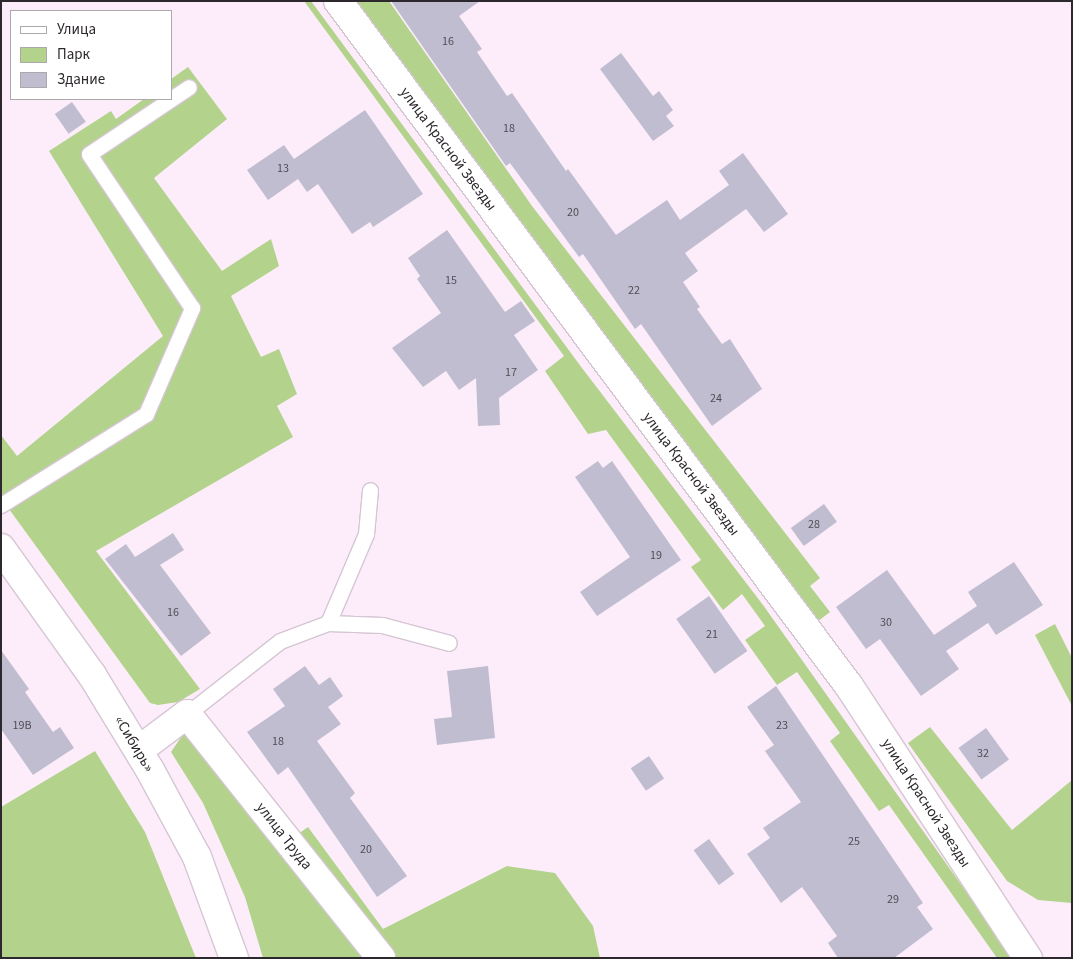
<!DOCTYPE html>
<meta charset="utf-8">
<style>
body{margin:0}
#map{position:relative;width:1073px;height:959px;overflow:hidden;background:#fdedfb;font-family:"Source Sans 3",sans-serif}
div>[style]{position:absolute}
.green>*{inset:0;background:#b3d28b}
.building>*{inset:0;background:#bfbdcf;transform-origin:0 0}
.roads{filter:drop-shadow(1px 0 #d5c6d3) drop-shadow(-1px 0 #d5c6d3) drop-shadow(0 1px #d5c6d3) drop-shadow(0 -1px #d5c6d3)}
.lane>*{height:15px;margin:-7.5px;padding:0 7.5px;transform-origin:7.5px;border-radius:7.5px;background:#fff}
.street>*{height:28px;margin:-14px;padding:0 14px;transform-origin:14px;border-radius:14px;background:#fff}
.highway>*{height:28px;margin:-14px;padding:0 14px;transform-origin:14px;border-radius:14px;background:#fff}
span{translate:-50% -50%;white-space:nowrap;text-align:center;line-height:1.15;-webkit-text-stroke:4.5px #fff;paint-order:stroke}
.number-label{font-size:12px;color:#524d56}
.number-label span{-webkit-text-stroke-width:0}
.street-label{font-size:15px;color:#2d282d}
.frame{position:absolute;inset:0;border:2px solid #2d282d;pointer-events:none}
.legend{position:absolute;left:10px;top:10px;width:162px;height:90px;box-sizing:border-box;background:#fff;border:1px solid #aba9ab;margin:0;padding:6px 9px;list-style:none;font-size:15px;color:#2d282d}
.legend li{display:flex;align-items:center;gap:10px;height:25px}
.legend b{width:25px;border:1px solid #aba9ab}
</style>
<div id="map">
<div class="green">
<i style="clip-path:polygon(304px 1px,311px 1px,582px 368px,763px 605px,1013px 958px,997px 958px,889px 805px,879px 811px,830px 741px,840px 733px,797px 672px,777px 685px,745px 640px,765px 626px,742px 594px,723px 610px,691px 567px,701px 560px,606px 430px,588px 434px,545px 371px,564px 356px)"></i>
<i style="clip-path:polygon(348px 1px,389px 1px,532px 206px,820px 578px,810px 586px,830px 612px,817px 622px)"></i>
<i style="clip-path:polygon(188px 67px,227px 119px,154px 178px,222px 271px,271px 239px,279px 266px,231px 296px,261px 357px,279px 349px,297px 394px,277px 406px,293px 437px,96px 551px,200px 689px,178px 702px,158px 705px,150px 703px,1px 498px,1px 435px,17px 456px,163px 336px,49px 151px,111px 111px,116px 119px,144px 99px,171px 99px,171px 79px)"></i>
<i style="clip-path:polygon(1055px 624px,1072px 658px,1072px 706px,1035px 635px)"></i>
<i style="clip-path:polygon(930px 727px,1012px 830px,1072px 780px,1072px 903px,1038px 900px,1007px 881px,908px 743px)"></i>
<i style="clip-path:polygon(186px 730px,298px 834px,308px 827px,383px 929px,507px 866px,555px 873px,593px 926px,600px 958px,263px 958px,245px 897px,203px 803px,171px 752px)"></i>
<i style="clip-path:polygon(95px 751px,145px 832px,196px 958px,1px 958px,1px 807px)"></i>
</div>
<div class="building">
<i style="clip-path:polygon(391px 1px,480px 1px,459px 16px,482px 49px,477px 52px,507px 96px,512px 93px,566px 171px,568px 169px,616px 235px,667px 200px,680px 220px,729px 185px,719px 171px,743px 153px,788px 214px,764px 232px,746px 209px,685px 253px,698px 271px,683px 282px,700px 307px,697px 309px,722px 344px,730px 339px,762px 389px,712px 426px,641px 324px,635px 329px,583px 254px,579px 257px,510px 163px,506px 166px)"></i>
<i style="clip-path:polygon(621px 53px,653px 96px,659px 91px,673px 110px,666px 116px,674px 126px,653px 141px,600px 69px)"></i>
<i style="left:72px;top:102px;width:24px;height:21px;rotate:55deg"></i>
<i style="clip-path:polygon(365px 110px,423px 194px,373px 227px,370px 222px,352px 234px,318px 184px,307px 192px,298px 179px,268px 200px,247px 170px,284px 145px,294px 159px)"></i>
<i style="clip-path:polygon(447px 230px,505px 312px,521px 301px,535px 321px,514px 335px,538px 370px,499px 398px,500px 425px,478px 426px,476px 378px,459px 390px,446px 371px,423px 387px,392px 348px,441px 313px,417px 279px,420px 276px,408px 258px)"></i>
<i style="clip-path:polygon(598px 461px,603px 468px,612px 461px,681px 560px,597px 616px,580px 592px,630px 557px,575px 477px)"></i>
<i style="left:824px;top:504px;width:22px;height:41px;rotate:54deg"></i>
<i style="clip-path:polygon(173px 533px,184px 550px,160px 565px,211px 633px,181px 656px,105px 559px,126px 544px,135px 557px)"></i>
<i style="clip-path:polygon(1014px 562px,1043px 605px,996px 635px,988px 623px,946px 651px,959px 669px,921px 696px,880px 639px,866px 649px,836px 607px,887px 570px,934px 635px,977px 606px,968px 592px)"></i>
<i style="left:709px;top:596px;width:67px;height:40px;rotate:55deg"></i>
<i style="clip-path:polygon(1px 650px,29px 689px,25px 692px,53px 732px,60px 727px,74px 748px,33px 775px,1px 729px)"></i>
<i style="clip-path:polygon(305px 666px,319px 685px,330px 677px,343px 696px,328px 707px,341px 724px,317px 741px,355px 793px,350px 798px,407px 876px,377px 897px,288px 767px,278px 775px,247px 732px,285px 706px,273px 689px)"></i>
<i style="clip-path:polygon(488px 666px,495px 738px,437px 745px,434px 719px,452px 717px,447px 671px)"></i>
<i style="clip-path:polygon(776px 686px,923px 903px,917px 907px,933px 929px,894px 958px,838px 958px,828px 943px,837px 936px,802px 887px,781px 903px,747px 854px,770px 838px,763px 828px,801px 802px,765px 751px,774px 745px,747px 707px)"></i>
<i style="left:986px;top:728px;width:39px;height:34px;rotate:54deg"></i>
<i style="left:649px;top:756px;width:27px;height:22px;rotate:56deg"></i>
<i style="left:709px;top:839px;width:43px;height:19px;rotate:54deg"></i>
</div>
<div class="roads">
<div class="lane">
<i style="left:1px;top:505px;width:171px;rotate:-32.1deg"></i>
<i style="left:146px;top:414px;width:116px;rotate:-66.5deg"></i>
<i style="left:192px;top:308px;width:185px;rotate:-123.8deg"></i>
<i style="left:89px;top:154px;width:120px;rotate:-33.8deg"></i>
<i style="left:328px;top:623px;width:97px;rotate:-66.9deg"></i>
<i style="left:366px;top:534px;width:44px;rotate:-84.8deg"></i>
<i style="left:187px;top:714px;width:118px;rotate:-38.1deg"></i>
<i style="left:280px;top:641px;width:51px;rotate:-20.6deg"></i>
<i style="left:328px;top:623px;width:54px;rotate:2.1deg"></i>
<i style="left:382px;top:625px;width:69px;rotate:15deg"></i>
</div>
<div class="street">
<i style="left:338px;top:1px;width:855px;rotate:53.28deg"></i>
<i style="left:849px;top:686px;width:326px;rotate:56.7deg"></i>
<i style="left:139px;top:750px;width:60px;rotate:-36.9deg"></i>
<i style="left:187px;top:714px;width:312px;rotate:51.5deg"></i>
</div>
<div class="highway">
<i style="left:1px;top:548px;width:156px;rotate:54.4deg"></i>
<i style="left:92px;top:675px;width:111px;rotate:58.6deg"></i>
<i style="left:150px;top:770px;width:99px;rotate:61.6deg"></i>
<i style="left:197px;top:857px;width:108px;rotate:69.9deg"></i>
</div>
</div>
<div class="number-label">
<span style="left:448px;top:42px">16</span>
<span style="left:509px;top:129px">18</span>
<span style="left:283px;top:169px">13</span>
<span style="left:573px;top:213px">20</span>
<span style="left:451px;top:281px">15</span>
<span style="left:634px;top:291px">22</span>
<span style="left:511px;top:373px">17</span>
<span style="left:716px;top:399px">24</span>
<span style="left:814px;top:525px">28</span>
<span style="left:656px;top:556px">19</span>
<span style="left:173px;top:613px">16</span>
<span style="left:886px;top:623px">30</span>
<span style="left:712px;top:635px">21</span>
<span style="left:22px;top:726px">19В</span>
<span style="left:782px;top:726px">23</span>
<span style="left:278px;top:742px">18</span>
<span style="left:983px;top:754px">32</span>
<span style="left:854px;top:842px">25</span>
<span style="left:366px;top:850px">20</span>
<span style="left:893px;top:900px">29</span>
</div>
<div class="street-label">
<span style="left:448px;top:149px;rotate:53deg">улица Красной Звезды</span>
<span style="left:691px;top:474px;rotate:53deg">улица Красной Звезды</span>
<span style="left:134px;top:744px;rotate:59deg">«Сибирь»</span>
<span style="left:926px;top:803px;rotate:57deg">улица Красной Звезды</span>
<span style="left:284px;top:836px;rotate:52deg">улица Труда</span>
</div>
<div class="frame"></div>
<ul class="legend">
<li><b style="height:6px;background:#fff"></b>Улица</li>
<li><b style="height:14px;background:#b3d28b"></b>Парк</li>
<li><b style="height:14px;background:#bfbdcf"></b>Здание</li>
</ul>
</div>
